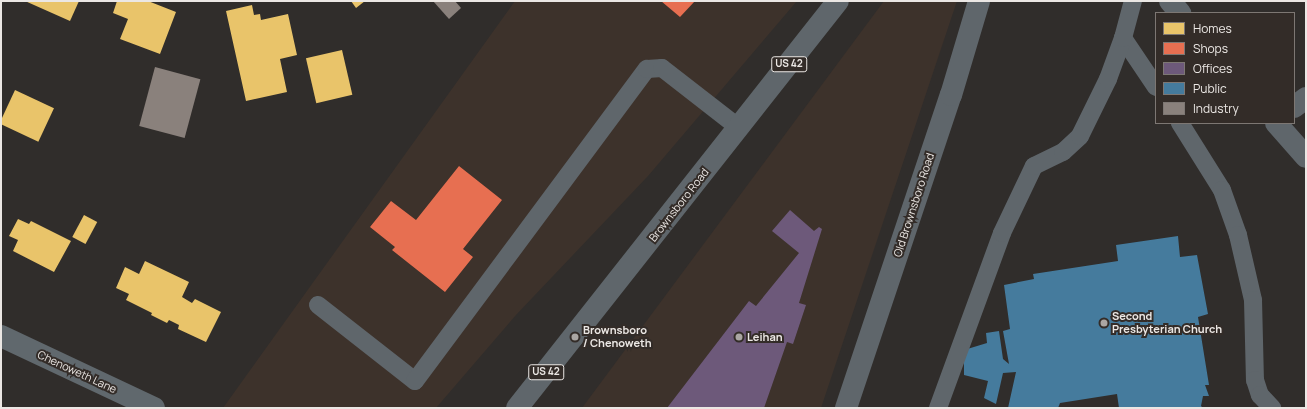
<!DOCTYPE html>
<style>
body{margin:0}
#map{position:relative;width:1307px;height:409px;overflow:hidden;background:#302d2b;font-family:Manrope,sans-serif}
div>[style]{position:absolute}
.built>*{inset:0;background:#3d322b}
.homes>*{inset:0;background:#e9c46a;transform-origin:0 0}
.shops>*{inset:0;background:#e76f51}
.offices>*{inset:0;background:#6d597a}
.public>*{inset:0;background:#457b9d}
.industry>*{inset:0;background:#8a817c;transform-origin:0 0}
.service>*{height:18px;margin:-9px;padding:0 9px;transform-origin:9px;border-radius:9px;background:#5f666b}
.minor>*{height:22px;margin:-11px;padding:0 11px;transform-origin:11px;border-radius:11px;background:#5f666b}
.secondary>*{height:22px;margin:-11px;padding:0 11px;transform-origin:11px;border-radius:11px;background:#60686d}
.primary>*{height:22px;margin:-11px;padding:0 11px;transform-origin:11px;border-radius:11px;background:#5f666b}
.dots>*{width:11px;height:11px;translate:-50% -50%;box-sizing:border-box;border:2px solid #332c28;border-radius:50%}
span{translate:-50% -50%;white-space:nowrap;text-align:center;line-height:1.15;-webkit-text-stroke:4px #332c28;paint-order:stroke}
.shield-label span{padding:1px 3px;background:#332c28;border:1px solid;border-radius:3px;-webkit-text-stroke-width:0}
.shield-label{font-size:10px;color:#ebe7e4;font-weight:700}
.street-label{font-size:11px;color:#ebe7e4}
.poi-label{font-size:11px;color:#ebe7e4;font-weight:700}
.left{translate:0 -50%;text-align:left}
.frame{position:absolute;inset:0;border:2px solid #ebe7e4;pointer-events:none}
.legend{position:absolute;left:1155px;top:12px;width:140px;height:112px;box-sizing:border-box;background:#332c28;border:1px solid #7d7773;margin:0;padding:5px 7px;list-style:none;font-size:12px;color:#ebe7e4}
.legend li{display:flex;align-items:center;gap:8px;height:20px}
.legend b{width:20px;border:1px solid #7d7773}
</style>
<div id="map">
<div class="built">
<i style="clip-path:polygon(515px 1px,797px 1px,648px 176px,516px 315px,436px 408px,223px 408px)"></i>
<i style="clip-path:polygon(884px 1px,957px 1px,821px 408px,582px 408px)"></i>
</div>
<div class="homes">
<i style="clip-path:polygon(25px 1px,79px 1px,70px 21px)"></i>
<i style="clip-path:polygon(117px 1px,148px 1px,176px 12px,160px 54px,120px 39px,128px 19px,113px 13px)"></i>
<i style="clip-path:polygon(351px 1px,365px 1px,356px 8px)"></i>
<i style="clip-path:polygon(252px 5px,254px 15px,260px 14px,261px 20px,288px 14px,297px 55px,280px 59px,287px 92px,246px 101px,226px 11px)"></i>
<i style="left:342px;top:50px;width:46px;height:37px;rotate:77deg"></i>
<i style="left:15px;top:90px;width:43px;height:37px;rotate:25deg"></i>
<i style="left:84px;top:215px;width:15px;height:25px;rotate:28deg"></i>
<i style="clip-path:polygon(18px 219px,29px 224px,31px 221px,71px 241px,54px 272px,13px 251px,18px 240px,9px 236px)"></i>
<i style="clip-path:polygon(145px 261px,189px 282px,182px 297px,192px 303px,195px 299px,221px 312px,206px 342px,178px 329px,179px 325px,169px 320px,167px 323px,151px 315px,152px 313px,126px 300px,129px 294px,116px 288px,125px 267px,139px 274px)"></i>
</div>
<div class="shops">
<i style="clip-path:polygon(661px 1px,695px 1px,680px 17px)"></i>
<i style="clip-path:polygon(459px 166px,502px 200px,463px 249px,473px 257px,445px 292px,392px 250px,395px 247px,370px 227px,391px 201px,416px 220px)"></i>
</div>
<div class="offices">
<i style="clip-path:polygon(790px 210px,814px 231px,819px 227px,822px 229px,799px 303px,806px 305px,793px 344px,787px 342px,764px 408px,667px 408px,749px 301px,756px 306px,799px 253px,772px 231px)"></i>
</div>
<div class="public">
<i style="clip-path:polygon(1178px 236px,1180px 257px,1197px 255px,1208px 314px,1198px 317px,1209px 385px,1205px 385px,1209px 396px,1203px 396px,1201px 406px,1203px 408px,1119px 408px,1117px 394px,1060px 403px,1058px 408px,1008px 408px,1016px 372px,1003px 373px,996px 404px,984px 398px,988px 381px,964px 375px,964px 350px,987px 343px,986px 333px,999px 331px,1003px 359px,1009px 364px,1003px 331px,1010px 329px,1004px 285px,1034px 279px,1033px 274px,1118px 261px,1116px 245px)"></i>
</div>
<div class="industry">
<i style="clip-path:polygon(433px 1px,455px 1px,461px 8px,449px 19px)"></i>
<i style="left:155px;top:67px;width:47px;height:61px;rotate:15deg"></i>
</div>
<div class="service">
<i style="left:1123px;top:38px;width:59px;rotate:56deg"></i>
<i style="left:1180px;top:123px;width:79px;rotate:57.9deg"></i>
<i style="left:1222px;top:190px;width:48px;rotate:70.4deg"></i>
<i style="left:1238px;top:235px;width:67px;rotate:77deg"></i>
<i style="left:1253px;top:300px;width:80px;rotate:88.6deg"></i>
<i style="left:1255px;top:380px;width:16px;rotate:72deg"></i>
<i style="left:1260px;top:395px;width:18px;rotate:47deg"></i>
<i style="left:318px;top:305px;width:123px;rotate:38.1deg"></i>
<i style="left:415px;top:381px;width:389px;rotate:-53.4deg"></i>
<i style="left:647px;top:69px;width:15px;rotate:-4deg"></i>
<i style="left:662px;top:68px;width:98px;rotate:37.9deg"></i>
<i style="left:938px;top:408px;width:186px;rotate:-69.9deg"></i>
<i style="left:1002px;top:233px;width:74px;rotate:-64.5deg"></i>
<i style="left:1034px;top:166px;width:32px;rotate:-26deg"></i>
<i style="left:1063px;top:152px;width:23px;rotate:-43deg"></i>
<i style="left:1080px;top:136px;width:64px;rotate:-63.8deg"></i>
<i style="left:1108px;top:79px;width:44px;rotate:-69.9deg"></i>
<i style="left:1123px;top:38px;width:38px;rotate:-75deg"></i>
</div>
<div class="minor">
<i style="left:1170px;top:1px;width:16px;rotate:50deg"></i>
<i style="left:1294px;top:107px;width:15px;rotate:-37deg"></i>
<i style="left:1276px;top:123px;width:45px;rotate:48.6deg"></i>
<i style="left:846px;top:408px;width:330px;rotate:-71.5deg"></i>
<i style="left:951px;top:95px;width:98px;rotate:-73.4deg"></i>
</div>
<div class="secondary">
<i style="left:1px;top:336px;width:169px;rotate:25.2deg"></i>
</div>
<div class="primary">
<i style="left:517px;top:408px;width:518px;rotate:-51.74deg"></i>
</div>
<div class="dots">
<i style="left:1104px;top:323px;background:#aaa6a3"></i>
<i style="left:575px;top:337px;background:#aaa6a3"></i>
<i style="left:739px;top:337px;background:#aaa6a3"></i>
</div>
<div class="shield-label">
<span style="left:789px;top:64px">US 42</span>
<span style="left:546px;top:372px">US 42</span>
</div>
<div class="street-label">
<span style="left:679px;top:205px;rotate:-52deg">Brownsboro Road</span>
<span style="left:914px;top:205px;rotate:-72deg">Old Brownsboro Road</span>
<span style="left:77px;top:372px;rotate:25deg">Chenoweth Lane</span>
</div>
<div class="poi-label">
<span class="left" style="left:1112px;top:323px">Second<br>Presbyterian Church</span>
<span class="left" style="left:583px;top:337px">Brownsboro<br>/ Chenoweth</span>
<span class="left" style="left:747px;top:337px">Leihan</span>
</div>
<div class="frame"></div>
<ul class="legend">
<li><b style="height:11px;background:#e9c46a"></b>Homes</li>
<li><b style="height:11px;background:#e76f51"></b>Shops</li>
<li><b style="height:11px;background:#6d597a"></b>Offices</li>
<li><b style="height:11px;background:#457b9d"></b>Public</li>
<li><b style="height:11px;background:#8a817c"></b>Industry</li>
</ul>
</div>
